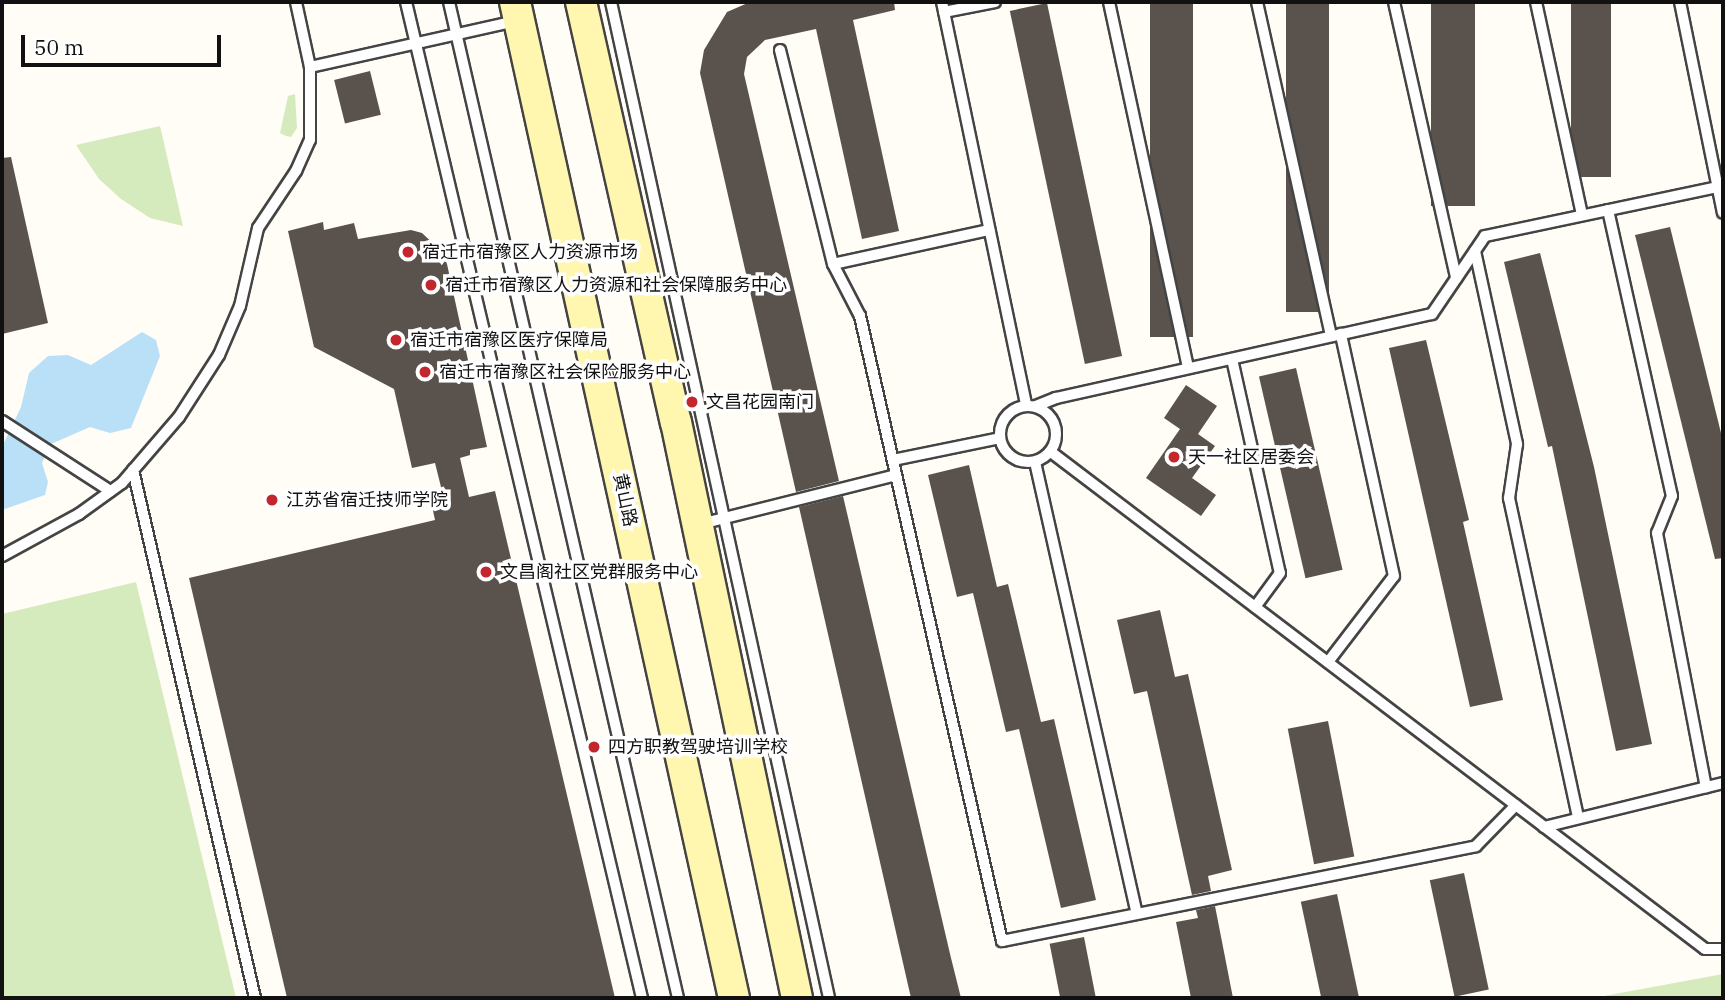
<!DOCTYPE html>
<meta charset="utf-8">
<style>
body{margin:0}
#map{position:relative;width:1725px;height:1000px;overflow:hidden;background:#fffdf5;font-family:"IBM Plex Serif","Noto Sans SC",serif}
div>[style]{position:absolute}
.green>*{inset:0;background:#d5ebbd}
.water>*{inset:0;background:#b9e0f7}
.building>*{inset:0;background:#5a524d;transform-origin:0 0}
.roads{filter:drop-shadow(2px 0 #444) drop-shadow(-2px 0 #444) drop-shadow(0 2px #444) drop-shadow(0 -2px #444)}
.service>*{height:10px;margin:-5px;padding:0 5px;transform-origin:5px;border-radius:5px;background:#fff}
.service>.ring{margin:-5px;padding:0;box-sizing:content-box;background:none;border:10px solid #fff;border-radius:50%}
.secondary>*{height:30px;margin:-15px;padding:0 15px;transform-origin:15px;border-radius:15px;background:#fff6b0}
.dots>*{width:19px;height:19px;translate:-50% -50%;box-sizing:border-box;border:4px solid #fff;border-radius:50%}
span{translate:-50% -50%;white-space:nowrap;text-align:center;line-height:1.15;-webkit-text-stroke:7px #fff;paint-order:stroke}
.poi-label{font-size:18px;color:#111}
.left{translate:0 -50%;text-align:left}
.street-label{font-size:18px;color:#111}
.frame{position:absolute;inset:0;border:4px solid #111;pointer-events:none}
.scale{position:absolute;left:21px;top:35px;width:200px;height:32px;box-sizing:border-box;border:4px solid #111;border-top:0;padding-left:9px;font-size:21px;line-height:24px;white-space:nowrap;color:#111;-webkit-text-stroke:5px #fff;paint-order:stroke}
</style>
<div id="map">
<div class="green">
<i style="clip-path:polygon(295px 94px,297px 128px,291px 137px,286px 136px,280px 133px,288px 96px)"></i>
<i style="clip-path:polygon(160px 126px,183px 226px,150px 218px,121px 199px,99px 179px,76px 145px)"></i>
<i style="clip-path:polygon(136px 582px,236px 998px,2px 998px,2px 614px)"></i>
<i style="clip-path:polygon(1723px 974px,1723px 998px,1593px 998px)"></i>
</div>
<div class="water">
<i style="clip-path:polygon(142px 332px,156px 340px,160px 356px,131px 428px,110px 433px,90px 427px,51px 444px,42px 463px,48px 482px,45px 495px,2px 510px,2px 447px,21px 407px,29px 373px,48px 356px,68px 355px,91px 365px)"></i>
</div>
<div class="building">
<i style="clip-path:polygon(750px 2px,894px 2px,895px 10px,853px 20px,899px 231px,862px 239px,816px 29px,765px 40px,747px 57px,744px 74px,839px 481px,796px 492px,700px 73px,704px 50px,727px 12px)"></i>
<i style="left:1150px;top:2px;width:43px;height:335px"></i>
<i style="left:1286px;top:2px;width:43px;height:310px"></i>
<i style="left:1431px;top:2px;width:44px;height:204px"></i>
<i style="left:1571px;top:2px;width:40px;height:175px"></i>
<i style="left:1047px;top:3px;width:361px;height:38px;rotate:78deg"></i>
<i style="left:370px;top:71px;width:45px;height:37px;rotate:76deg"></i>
<i style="clip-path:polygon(11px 157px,48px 323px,2px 334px,2px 158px)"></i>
<i style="clip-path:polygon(323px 222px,324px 230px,354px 223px,358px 239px,411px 230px,422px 233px,442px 252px,447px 264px,487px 447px,470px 450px,470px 455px,460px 458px,469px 497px,495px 491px,615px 998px,287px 998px,189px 578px,435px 520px,432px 506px,445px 503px,435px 463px,412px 468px,394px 389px,314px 347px,288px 231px)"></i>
<i style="clip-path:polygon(1670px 227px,1723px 441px,1723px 558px,1715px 559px,1635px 235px)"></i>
<i style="clip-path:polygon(1540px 253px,1594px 467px,1652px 744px,1616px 751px,1552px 446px,1548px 447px,1504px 262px)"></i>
<i style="clip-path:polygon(1426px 340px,1469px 520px,1463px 522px,1503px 700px,1470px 707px,1389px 348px)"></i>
<i style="left:1296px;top:368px;width:207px;height:38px;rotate:77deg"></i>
<i style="clip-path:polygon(1186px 385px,1217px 406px,1198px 434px,1215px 446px,1192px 478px,1216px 495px,1201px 516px,1146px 478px,1180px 429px,1164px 418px)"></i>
<i style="clip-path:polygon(969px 465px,997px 587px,1008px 584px,1041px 722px,1054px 719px,1096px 900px,1061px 908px,1019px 729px,1006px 732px,973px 593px,957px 597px,928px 475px)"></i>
<i style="clip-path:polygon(843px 496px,951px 958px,961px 998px,911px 998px,799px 507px)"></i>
<i style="clip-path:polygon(1160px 610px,1175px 677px,1188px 674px,1232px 870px,1208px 876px,1211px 891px,1192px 895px,1147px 691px,1134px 694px,1117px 620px)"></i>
<i style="left:1328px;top:721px;width:138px;height:41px;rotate:79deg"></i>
<i style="left:1464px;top:873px;width:119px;height:35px;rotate:78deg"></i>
<i style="left:1337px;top:894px;width:106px;height:37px;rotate:78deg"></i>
<i style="clip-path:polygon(1215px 906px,1233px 998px,1191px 998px,1176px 922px,1198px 918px,1196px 910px)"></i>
<i style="left:1084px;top:937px;width:62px;height:35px;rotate:79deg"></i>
</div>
<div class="roads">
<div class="service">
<i style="left:406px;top:2px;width:1024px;rotate:76.67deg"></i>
<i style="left:449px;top:2px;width:1022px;rotate:77.05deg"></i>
<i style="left:611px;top:2px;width:1020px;rotate:77.65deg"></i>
<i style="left:942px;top:2px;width:412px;rotate:78.2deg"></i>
<i style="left:1109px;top:2px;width:374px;rotate:77.8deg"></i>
<i style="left:1257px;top:2px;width:342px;rotate:77.5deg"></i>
<i style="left:1394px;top:2px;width:283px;rotate:77.3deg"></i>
<i style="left:1536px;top:2px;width:218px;rotate:77.8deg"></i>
<i style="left:1680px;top:2px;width:215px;rotate:78.5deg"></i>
<i style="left:944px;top:12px;width:52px;rotate:-11.1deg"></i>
<i style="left:780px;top:50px;width:220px;rotate:76.1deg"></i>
<i style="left:833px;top:264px;width:59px;rotate:62.6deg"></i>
<i style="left:860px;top:316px;width:641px;rotate:77.2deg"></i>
<i style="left:1002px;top:941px;width:483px;rotate:-11.3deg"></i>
<i style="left:1476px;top:846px;width:57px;rotate:-45.7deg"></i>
<i style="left:310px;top:67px;width:211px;rotate:-12.6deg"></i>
<i style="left:1608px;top:210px;width:293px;rotate:77.4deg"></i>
<i style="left:1672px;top:496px;width:40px;rotate:112deg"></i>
<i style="left:1657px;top:533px;width:259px;rotate:79.1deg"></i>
<i style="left:1475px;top:251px;width:198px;rotate:77.7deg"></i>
<i style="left:1517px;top:444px;width:55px;rotate:98.4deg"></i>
<i style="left:1509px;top:498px;width:327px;rotate:77.8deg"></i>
<i style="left:833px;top:264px;width:160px;rotate:-12.3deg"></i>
<i style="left:1232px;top:359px;width:219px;rotate:77.4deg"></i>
<i style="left:1280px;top:573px;width:42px;rotate:126.3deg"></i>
<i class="ring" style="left:1000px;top:406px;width:46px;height:46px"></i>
<i style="left:1036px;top:406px;width:22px;rotate:-22deg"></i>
<i style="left:1056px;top:398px;width:385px;rotate:-12.6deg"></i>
<i style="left:1432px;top:314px;width:94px;rotate:-55.8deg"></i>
<i style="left:1485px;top:236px;width:243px;rotate:-11.9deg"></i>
<i style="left:2px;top:421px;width:129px;rotate:32.9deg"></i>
<i style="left:1051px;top:452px;width:821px;rotate:37.23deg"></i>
<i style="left:1705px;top:949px;width:18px"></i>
<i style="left:893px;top:460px;width:109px;rotate:-11.6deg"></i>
<i style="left:1035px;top:462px;width:463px;rotate:77.3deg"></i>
<i style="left:133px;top:470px;width:542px;rotate:76.99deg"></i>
<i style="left:701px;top:524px;width:201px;rotate:-14.1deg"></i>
<i style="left:2px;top:556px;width:88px;rotate:-28.6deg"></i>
<i style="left:79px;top:514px;width:53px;rotate:-35.8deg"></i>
<i style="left:122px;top:483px;width:87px;rotate:-49.2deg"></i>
<i style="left:179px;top:417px;width:74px;rotate:-57.2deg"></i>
<i style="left:219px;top:355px;width:53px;rotate:-66.8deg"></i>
<i style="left:240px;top:306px;width:80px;rotate:-77deg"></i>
<i style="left:258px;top:228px;width:69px;rotate:-56.3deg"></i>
<i style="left:296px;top:171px;width:34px;rotate:-66deg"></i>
<i style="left:310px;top:140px;width:73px;rotate:-90deg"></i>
<i style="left:310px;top:67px;width:66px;rotate:-102.2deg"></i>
<i style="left:1328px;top:662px;width:108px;rotate:-52.5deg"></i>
<i style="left:1394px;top:576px;width:248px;rotate:-102.4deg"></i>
<i style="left:1544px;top:827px;width:184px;rotate:-13.8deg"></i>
</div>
<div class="secondary">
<i style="left:515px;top:2px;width:1020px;rotate:77.6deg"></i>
<i style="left:581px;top:2px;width:431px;rotate:77.3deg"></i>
<i style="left:676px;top:422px;width:589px;rotate:78.14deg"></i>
</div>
</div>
<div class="dots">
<i style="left:408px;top:252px;background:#c4262e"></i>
<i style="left:431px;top:285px;background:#c4262e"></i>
<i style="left:396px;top:340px;background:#c4262e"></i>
<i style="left:425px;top:372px;background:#c4262e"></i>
<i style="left:692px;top:402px;background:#c4262e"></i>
<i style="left:1174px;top:457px;background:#c4262e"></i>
<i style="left:272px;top:500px;background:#c4262e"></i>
<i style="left:486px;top:572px;background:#c4262e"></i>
<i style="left:594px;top:747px;background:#c4262e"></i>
</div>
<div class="poi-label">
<span class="left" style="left:422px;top:252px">宿迁市宿豫区人力资源市场</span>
<span class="left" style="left:445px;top:285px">宿迁市宿豫区人力资源和社会保障服务中心</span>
<span class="left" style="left:410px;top:340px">宿迁市宿豫区医疗保障局</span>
<span class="left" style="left:439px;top:372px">宿迁市宿豫区社会保险服务中心</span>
<span class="left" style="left:706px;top:402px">文昌花园南门</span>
<span class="left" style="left:1188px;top:457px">天一社区居委会</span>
<span class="left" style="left:286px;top:500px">江苏省宿迁技师学院</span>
<span class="left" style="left:500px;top:572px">文昌阁社区党群服务中心</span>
<span class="left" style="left:608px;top:747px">四方职教驾驶培训学校</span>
</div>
<div class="street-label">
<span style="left:625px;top:500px;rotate:78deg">黄山路</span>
</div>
<div class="frame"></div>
<div class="scale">50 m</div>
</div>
